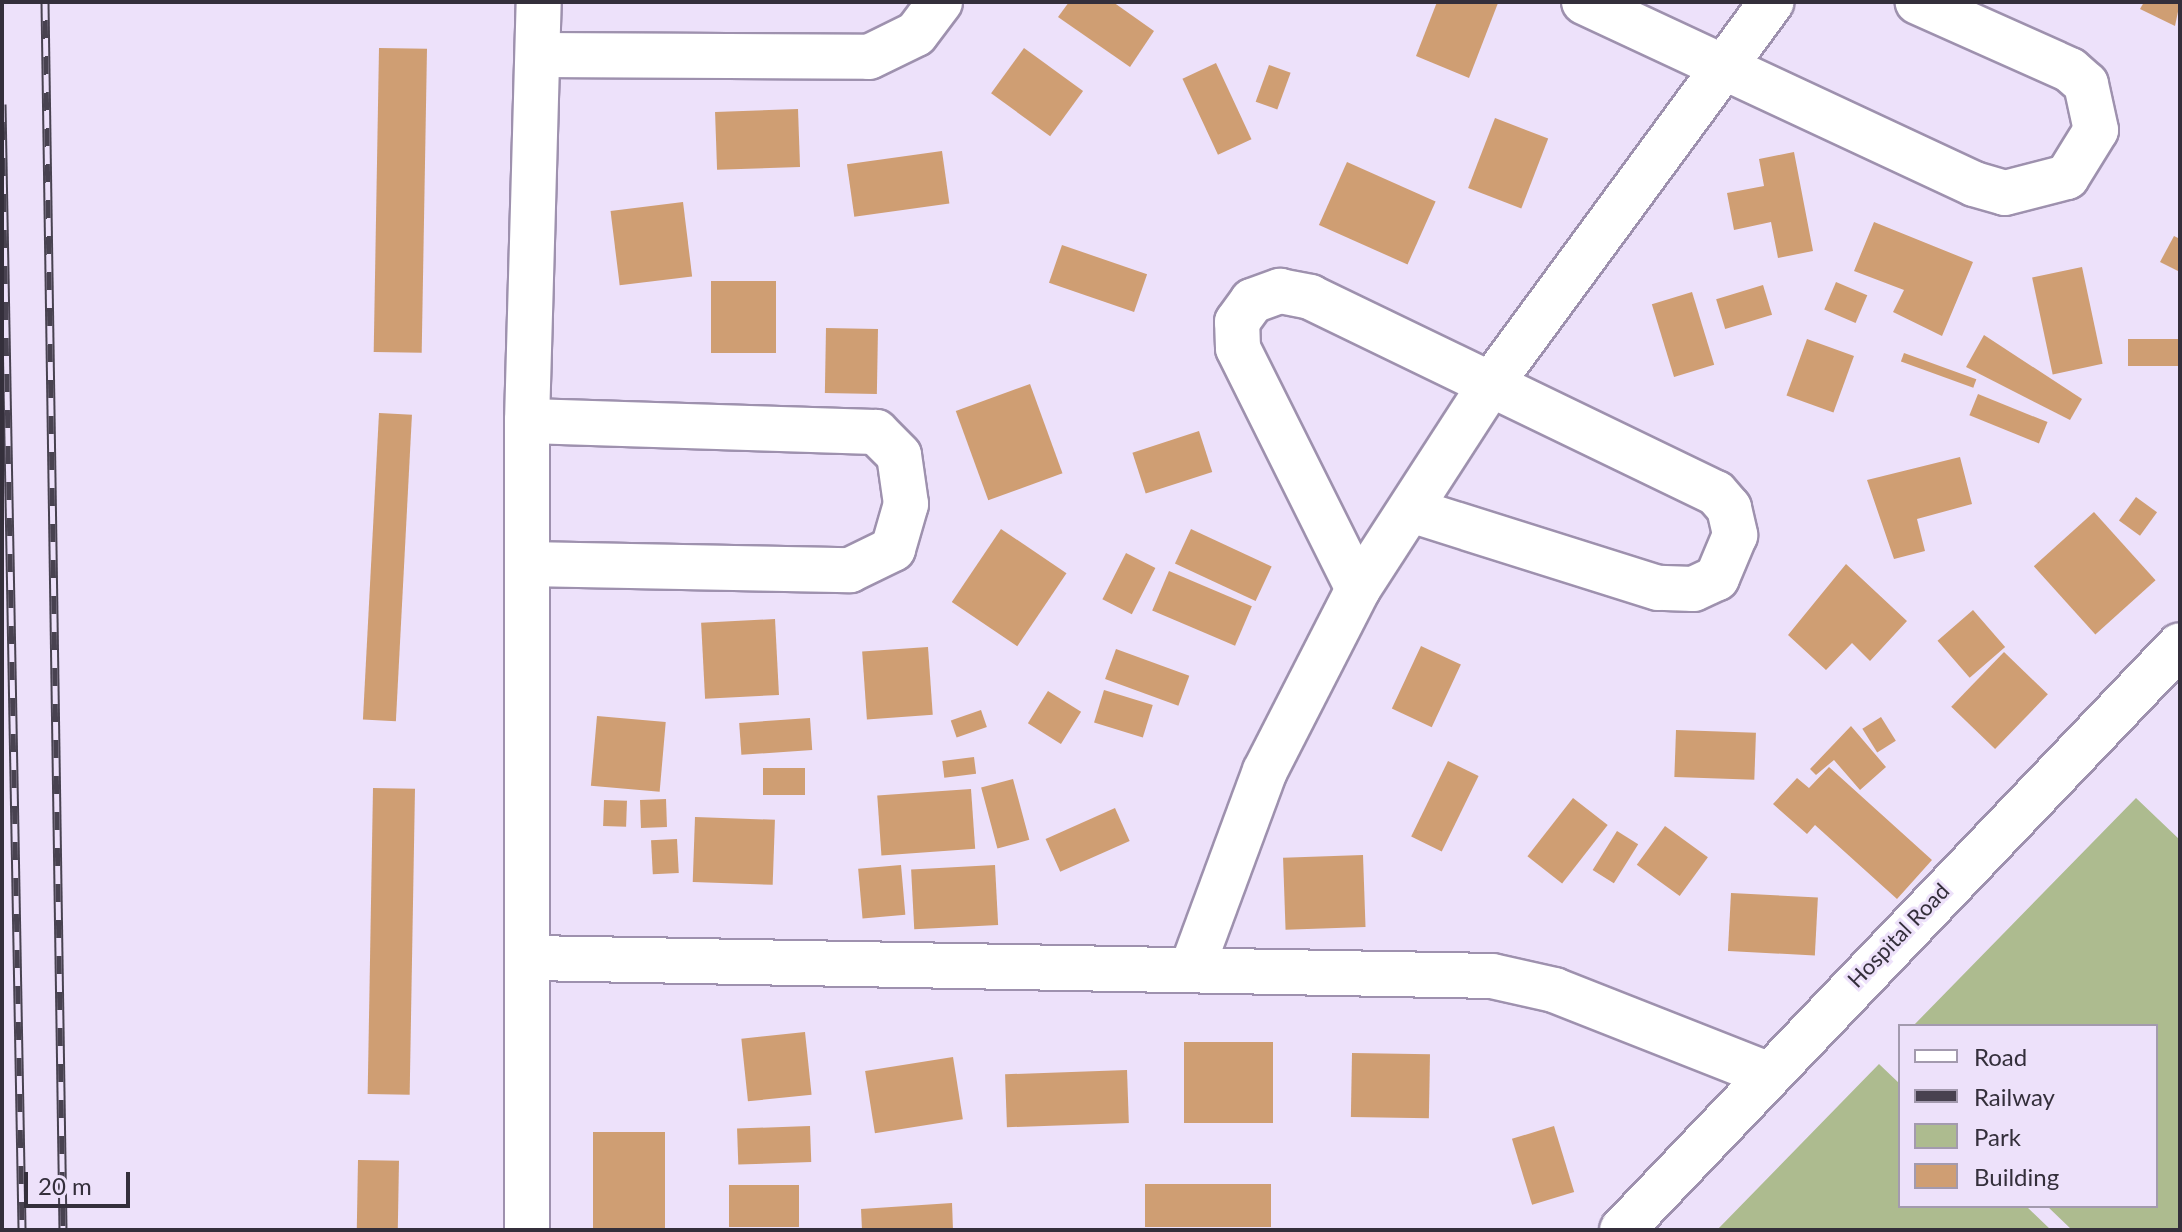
<!DOCTYPE html>
<style>
body{margin:0}
#map{position:relative;width:2182px;height:1232px;overflow:hidden;background:#ede1fa;font-family:Lato,sans-serif}
div>[style]{position:absolute}
.green>*{inset:0;background:#adbb8f}
.building>*{inset:0;background:#cf9e73;transform-origin:0 0}
.roads{filter:drop-shadow(2px 0 #9e91ae) drop-shadow(-2px 0 #9e91ae) drop-shadow(0 2px #9e91ae) drop-shadow(0 -2px #9e91ae)}
.minor>*{height:44px;margin:-22px;padding:0 22px;transform-origin:22px;border-radius:22px;background:#fff}
.rail>*{height:9px;margin-top:-4.5px;transform-origin:0;background:repeating-linear-gradient(90deg,#ede1fa 0 18px,#484250 0 36px);box-sizing:border-box;border-block:2px solid #484250}
span{translate:-50% -50%;white-space:nowrap;text-align:center;line-height:1.15;-webkit-text-stroke:6px #ede1fa;paint-order:stroke}
.street-label{font-size:22px;color:#342f3b}
.frame{position:absolute;inset:0;border:4px solid #342f3b;pointer-events:none}
.legend{position:absolute;left:1898px;top:1024px;width:260px;height:184px;box-sizing:border-box;background:#ede1fa;border:2px solid #a39aae;margin:0;padding:10px 14px;list-style:none;font-size:24px;color:#342f3b}
.legend li{display:flex;align-items:center;gap:16px;height:40px}
.legend b{width:40px;border:2px solid #a39aae}
.scale{position:absolute;left:24px;top:1172px;width:106px;height:36px;box-sizing:border-box;border:4px solid #342f3b;border-top:0;padding-left:10px;font-size:24px;line-height:28px;white-space:nowrap;color:#342f3b;-webkit-text-stroke:6px #ede1fa;paint-order:stroke}
</style>
<div id="map">
<div class="green">
<i style="clip-path:polygon(2136px 798px,2180px 840px,2180px 1230px,2072px 1230px,2047px 1206px,2156px 1206px,2156px 1026px,1913px 1026px)"></i>
<i style="clip-path:polygon(1879px 1064px,1900px 1084px,1900px 1206px,2026px 1206px,2051px 1230px,1717px 1230px)"></i>
</div>
<div class="building">
<i style="clip-path:polygon(1069px 2px,1113px 2px,1154px 31px,1130px 67px,1058px 17px)"></i>
<i style="clip-path:polygon(1437px 2px,1498px 3px,1469px 78px,1416px 56px)"></i>
<i style="clip-path:polygon(2144px 2px,2180px 2px,2175px 26px,2140px 9px)"></i>
<i style="left:379px;top:48px;width:48px;height:304px;rotate:1deg"></i>
<i style="left:1024px;top:48px;width:73px;height:56px;rotate:36deg"></i>
<i style="left:1216px;top:63px;width:84px;height:37px;rotate:65deg"></i>
<i style="left:1269px;top:65px;width:23px;height:39px;rotate:20deg"></i>
<i style="left:798px;top:109px;width:58px;height:83px;rotate:88deg"></i>
<i style="left:1495px;top:118px;width:57px;height:75px;rotate:21deg"></i>
<i style="left:942px;top:151px;width:53px;height:96px;rotate:82deg"></i>
<i style="clip-path:polygon(1794px 152px,1813px 251px,1778px 258px,1771px 222px,1734px 230px,1727px 193px,1764px 186px,1759px 159px)"></i>
<i style="left:1347px;top:162px;width:97px;height:69px;rotate:24deg"></i>
<i style="left:683px;top:202px;width:75px;height:73px;rotate:83deg"></i>
<i style="clip-path:polygon(1874px 222px,1973px 262px,1942px 336px,1893px 312px,1904px 290px,1854px 271px)"></i>
<i style="clip-path:polygon(2174px 236px,2180px 239px,2180px 272px,2160px 262px)"></i>
<i style="left:1062px;top:245px;width:90px;height:40px;rotate:19deg"></i>
<i style="left:2082px;top:267px;width:99px;height:51px;rotate:78deg"></i>
<i style="left:776px;top:281px;width:72px;height:65px;rotate:90deg"></i>
<i style="left:1836px;top:282px;width:34px;height:30px;rotate:23deg"></i>
<i style="left:1763px;top:285px;width:31px;height:49px;rotate:73deg"></i>
<i style="left:1692px;top:292px;width:76px;height:42px;rotate:73deg"></i>
<i style="left:826px;top:328px;width:52px;height:65px;rotate:1deg"></i>
<i style="clip-path:polygon(1984px 335px,2082px 399px,2070px 420px,1966px 367px)"></i>
<i style="left:1807px;top:339px;width:50px;height:60px;rotate:20deg"></i>
<i style="left:2180px;top:339px;width:27px;height:52px;rotate:90deg"></i>
<i style="left:1904px;top:353px;width:77px;height:9px;rotate:20deg"></i>
<i style="left:1030px;top:384px;width:95px;height:79px;rotate:70deg"></i>
<i style="left:1978px;top:394px;width:75px;height:23px;rotate:22deg"></i>
<i style="left:379px;top:413px;width:33px;height:307px;rotate:3deg"></i>
<i style="left:1199px;top:431px;width:43px;height:70px;rotate:72deg"></i>
<i style="clip-path:polygon(1960px 457px,1972px 504px,1917px 519px,1925px 551px,1894px 559px,1867px 480px)"></i>
<i style="left:2136px;top:497px;width:26px;height:29px;rotate:36deg"></i>
<i style="left:2094px;top:512px;width:92px;height:81px;rotate:48deg"></i>
<i style="left:1001px;top:529px;width:79px;height:88px;rotate:34deg"></i>
<i style="left:1191px;top:529px;width:89px;height:38px;rotate:25deg"></i>
<i style="left:1126px;top:553px;width:33px;height:52px;rotate:27deg"></i>
<i style="clip-path:polygon(1846px 564px,1907px 621px,1870px 661px,1852px 643px,1826px 670px,1788px 635px)"></i>
<i style="left:1169px;top:571px;width:90px;height:43px;rotate:23deg"></i>
<i style="left:1973px;top:610px;width:49px;height:47px;rotate:49deg"></i>
<i style="left:775px;top:619px;width:76px;height:74px;rotate:87deg"></i>
<i style="left:1421px;top:646px;width:44px;height:69px;rotate:25deg"></i>
<i style="left:928px;top:647px;width:68px;height:66px;rotate:86deg"></i>
<i style="left:1116px;top:649px;width:78px;height:32px;rotate:20deg"></i>
<i style="left:2004px;top:652px;width:61px;height:76px;rotate:44deg"></i>
<i style="left:1104px;top:690px;width:51px;height:34px;rotate:17deg"></i>
<i style="left:1048px;top:691px;width:39px;height:38px;rotate:32deg"></i>
<i style="left:981px;top:710px;width:18px;height:32px;rotate:71deg"></i>
<i style="left:597px;top:716px;width:69px;height:70px;rotate:5deg"></i>
<i style="left:1881px;top:717px;width:28px;height:22px;rotate:58deg"></i>
<i style="left:810px;top:718px;width:32px;height:71px;rotate:86deg"></i>
<i style="clip-path:polygon(1851px 726px,1886px 767px,1860px 790px,1834px 760px,1816px 775px,1810px 769px)"></i>
<i style="left:1676px;top:730px;width:80px;height:47px;rotate:2deg"></i>
<i style="left:974px;top:757px;width:17px;height:32px;rotate:83deg"></i>
<i style="left:1448px;top:761px;width:34px;height:84px;rotate:26deg"></i>
<i style="clip-path:polygon(1829px 767px,1932px 860px,1897px 899px,1815px 825px,1807px 834px,1773px 804px,1797px 778px,1809px 788px)"></i>
<i style="left:763px;top:768px;width:42px;height:27px"></i>
<i style="left:1013px;top:779px;width:63px;height:33px;rotate:75deg"></i>
<i style="left:373px;top:788px;width:42px;height:306px;rotate:1deg"></i>
<i style="left:971px;top:789px;width:60px;height:94px;rotate:86deg"></i>
<i style="left:1573px;top:798px;width:44px;height:74px;rotate:38deg"></i>
<i style="left:666px;top:799px;width:28px;height:26px;rotate:88deg"></i>
<i style="left:604px;top:800px;width:23px;height:26px;rotate:2deg"></i>
<i style="left:1115px;top:808px;width:36px;height:76px;rotate:66deg"></i>
<i style="left:695px;top:817px;width:80px;height:65px;rotate:2deg"></i>
<i style="left:1665px;top:826px;width:53px;height:48px;rotate:36deg"></i>
<i style="left:1617px;top:831px;width:25px;height:46px;rotate:32deg"></i>
<i style="left:677px;top:839px;width:34px;height:26px;rotate:87deg"></i>
<i style="left:1363px;top:855px;width:72px;height:80px;rotate:88deg"></i>
<i style="left:901px;top:865px;width:50px;height:43px;rotate:85deg"></i>
<i style="left:995px;top:865px;width:60px;height:84px;rotate:87deg"></i>
<i style="left:1731px;top:893px;width:87px;height:58px;rotate:3deg"></i>
<i style="left:805px;top:1032px;width:63px;height:64px;rotate:84deg"></i>
<i style="left:1184px;top:1042px;width:89px;height:81px"></i>
<i style="left:1352px;top:1053px;width:78px;height:64px;rotate:1deg"></i>
<i style="left:953px;top:1057px;width:63px;height:89px;rotate:81deg"></i>
<i style="left:1127px;top:1070px;width:53px;height:122px;rotate:88deg"></i>
<i style="left:810px;top:1126px;width:36px;height:73px;rotate:88deg"></i>
<i style="left:1554px;top:1126px;width:69px;height:44px;rotate:73deg"></i>
<i style="left:593px;top:1132px;width:72px;height:98px"></i>
<i style="left:358px;top:1160px;width:41px;height:70px;rotate:1deg"></i>
<i style="left:1271px;top:1184px;width:43px;height:126px;rotate:90deg"></i>
<i style="left:799px;top:1185px;width:42px;height:70px;rotate:90deg"></i>
<i style="clip-path:polygon(952px 1203px,953px 1230px,862px 1230px,861px 1209px)"></i>
</div>
<div class="roads">
<div class="minor">
<i style="left:1584px;top:2px;width:430px;rotate:25deg"></i>
<i style="left:1974px;top:184px;width:32px;rotate:16deg"></i>
<i style="left:2005px;top:193px;width:64px;rotate:-14.5deg"></i>
<i style="left:2067px;top:177px;width:55px;rotate:-58.3deg"></i>
<i style="left:2096px;top:130px;width:47px;rotate:-102.3deg"></i>
<i style="left:2086px;top:84px;width:21px;rotate:-139deg"></i>
<i style="left:2070px;top:70px;width:167px;rotate:-155.9deg"></i>
<i style="left:539px;top:55px;width:330px;rotate:0.3deg"></i>
<i style="left:869px;top:57px;width:52px;rotate:-26.1deg"></i>
<i style="left:916px;top:34px;width:40px;rotate:-53deg"></i>
<i style="left:527px;top:564px;width:323px;rotate:1.1deg"></i>
<i style="left:850px;top:570px;width:48px;rotate:-26deg"></i>
<i style="left:893px;top:549px;width:47px;rotate:-73.9deg"></i>
<i style="left:906px;top:504px;width:49px;rotate:-98.1deg"></i>
<i style="left:899px;top:455px;width:33px;rotate:-135deg"></i>
<i style="left:876px;top:432px;width:349px;rotate:-178.2deg"></i>
<i style="left:1358px;top:589px;width:269px;rotate:-116.5deg"></i>
<i style="left:1238px;top:348px;width:26px;rotate:-92deg"></i>
<i style="left:1237px;top:322px;width:26px;rotate:-54deg"></i>
<i style="left:1252px;top:301px;width:30px;rotate:-20deg"></i>
<i style="left:1280px;top:291px;width:31px;rotate:11deg"></i>
<i style="left:1310px;top:297px;width:451px;rotate:25.8deg"></i>
<i style="left:1716px;top:493px;width:20px;rotate:49deg"></i>
<i style="left:1729px;top:508px;width:28px;rotate:77deg"></i>
<i style="left:1735px;top:535px;width:47px;rotate:112.7deg"></i>
<i style="left:1717px;top:578px;width:26px;rotate:155deg"></i>
<i style="left:1693px;top:589px;width:35px;rotate:-178deg"></i>
<i style="left:1658px;top:588px;width:259px;rotate:-162.5deg"></i>
<i style="left:531px;top:958px;width:961px;rotate:1.07deg"></i>
<i style="left:1492px;top:976px;width:64px;rotate:12.7deg"></i>
<i style="left:1554px;top:990px;width:227px;rotate:21.5deg"></i>
<i style="left:1192px;top:968px;width:210px;rotate:-69.7deg"></i>
<i style="left:1265px;top:771px;width:204px;rotate:-62.9deg"></i>
<i style="left:1358px;top:589px;width:239px;rotate:-57.1deg"></i>
<i style="left:1488px;top:388px;width:479px;rotate:-53.7deg"></i>
<i style="left:527px;top:1230px;width:809px;rotate:-90deg"></i>
<i style="left:527px;top:421px;width:419px;rotate:-88.4deg"></i>
<i style="left:1622px;top:1230px;width:808px;rotate:-46.35deg"></i>
</div>
</div>
<div class="rail">
<i style="left:45px;top:2px;width:1228px;rotate:89.16deg"></i>
<i style="left:2px;top:104px;width:1126px;rotate:88.98deg"></i>
</div>
<div class="street-label">
<span style="left:1898px;top:935px;rotate:-46deg">Hospital Road</span>
</div>
<div class="frame"></div>
<ul class="legend">
<li><b style="height:10px;background:#fff"></b>Road</li>
<li><b style="height:10px;background:#484250"></b>Railway</li>
<li><b style="height:22px;background:#adbb8f"></b>Park</li>
<li><b style="height:22px;background:#cf9e73"></b>Building</li>
</ul>
<div class="scale">20 m</div>
</div>
